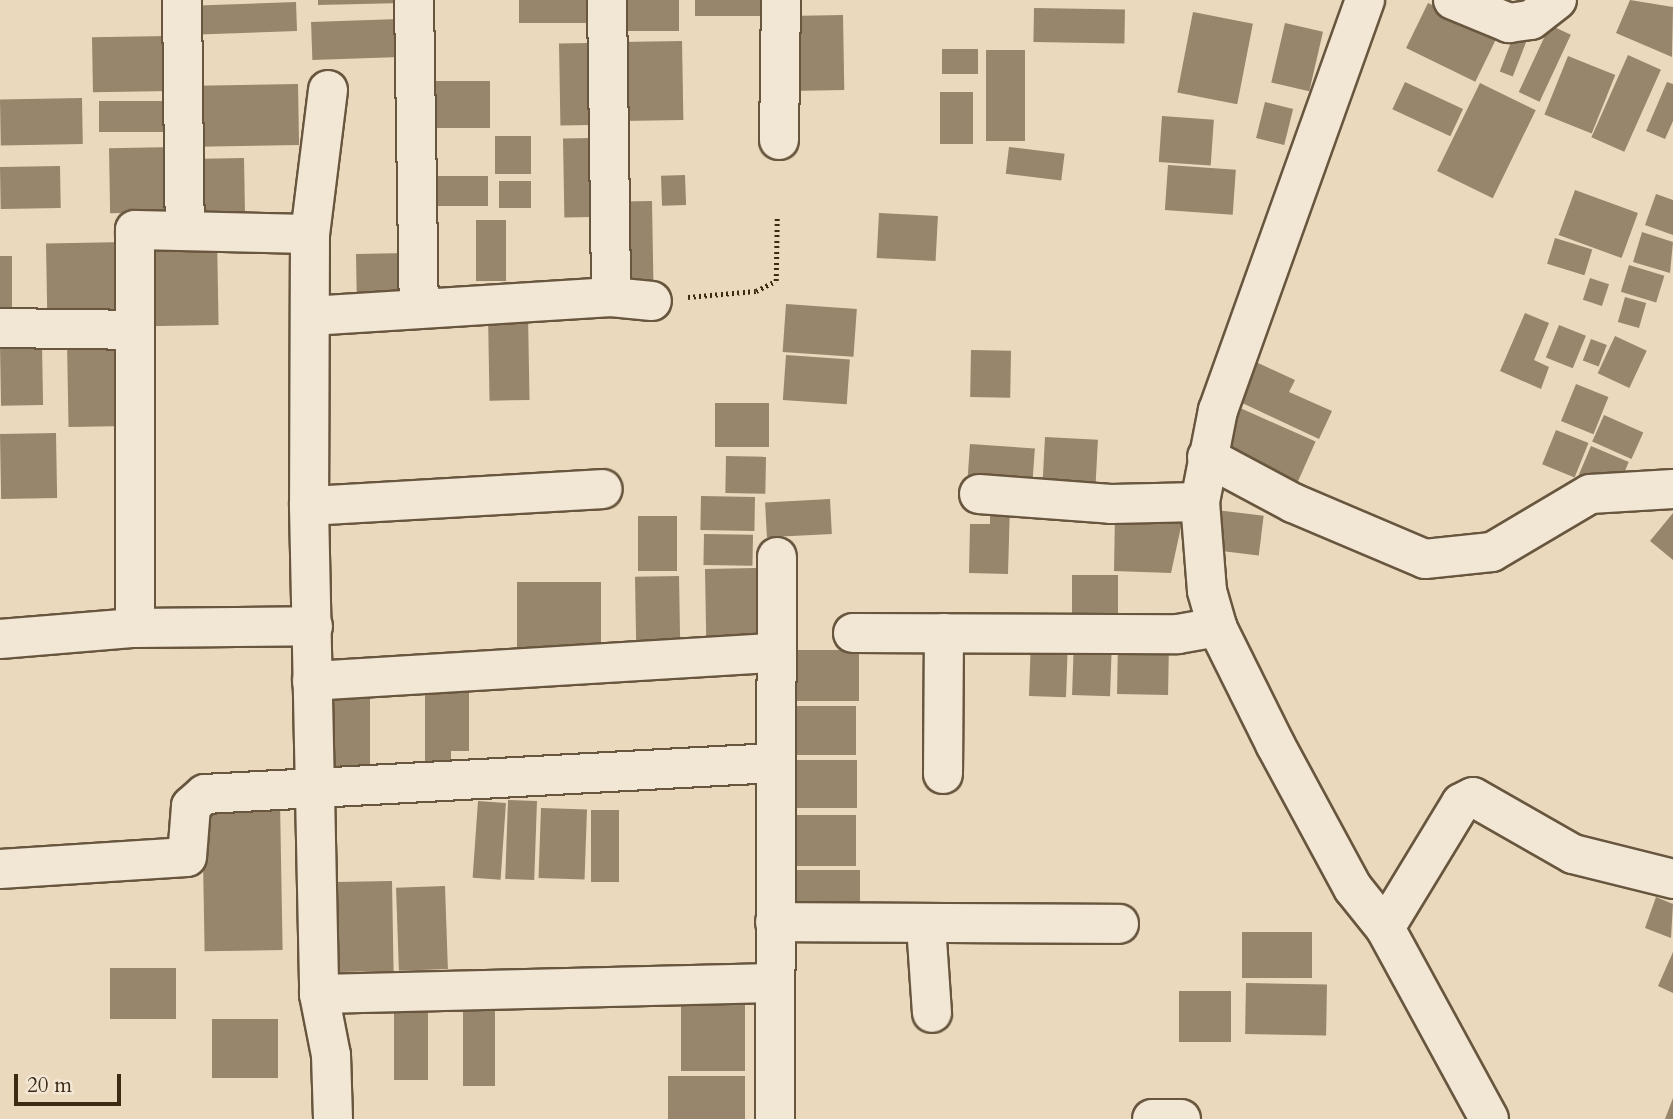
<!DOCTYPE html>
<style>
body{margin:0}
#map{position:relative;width:1673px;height:1119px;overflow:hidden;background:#ebd9be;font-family:Cardo,serif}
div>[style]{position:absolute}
.building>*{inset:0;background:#97856c;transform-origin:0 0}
.path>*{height:4.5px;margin-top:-2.25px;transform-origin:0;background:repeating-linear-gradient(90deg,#3c2a13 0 2px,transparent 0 5.5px)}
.roads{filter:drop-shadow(2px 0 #68563e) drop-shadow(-2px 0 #68563e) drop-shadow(0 2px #68563e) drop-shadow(0 -2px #68563e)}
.minor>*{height:38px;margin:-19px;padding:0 19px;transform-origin:19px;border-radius:19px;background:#f2e6d5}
span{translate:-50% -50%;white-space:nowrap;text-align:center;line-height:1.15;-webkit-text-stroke:6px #f2e6d5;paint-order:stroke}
.scale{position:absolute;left:14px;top:1074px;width:107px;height:32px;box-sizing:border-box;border:4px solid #3c2a13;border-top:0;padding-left:9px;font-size:21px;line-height:24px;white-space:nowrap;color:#3c2a13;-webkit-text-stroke:5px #f2e6d5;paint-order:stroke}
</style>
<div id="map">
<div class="building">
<i style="clip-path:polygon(318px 0,403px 0,403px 3px,318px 5px)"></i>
<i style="left:519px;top:0;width:70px;height:23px"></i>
<i style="left:608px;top:0;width:71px;height:31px"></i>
<i style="left:695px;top:0;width:70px;height:16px"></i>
<i style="clip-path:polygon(1630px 0,1673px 7px,1672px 57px,1616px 33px)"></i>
<i style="left:296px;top:2px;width:29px;height:98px;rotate:88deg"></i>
<i style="left:1428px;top:3px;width:77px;height:50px;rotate:26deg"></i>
<i style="left:1034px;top:8px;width:91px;height:34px;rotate:1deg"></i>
<i style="left:1193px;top:12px;width:61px;height:82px;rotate:11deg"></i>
<i style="left:843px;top:15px;width:75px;height:56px;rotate:89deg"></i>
<i style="left:399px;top:19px;width:38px;height:88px;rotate:88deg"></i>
<i style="left:1285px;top:23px;width:39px;height:61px;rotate:13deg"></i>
<i style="left:1550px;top:25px;width:23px;height:74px;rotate:25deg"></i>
<i style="left:168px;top:36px;width:55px;height:76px;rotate:89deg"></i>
<i style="left:1513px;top:37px;width:14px;height:37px;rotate:21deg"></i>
<i style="left:682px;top:41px;width:79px;height:62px;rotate:89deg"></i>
<i style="left:589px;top:43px;width:82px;height:30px;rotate:89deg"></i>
<i style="left:978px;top:49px;width:25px;height:36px;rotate:90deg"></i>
<i style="left:986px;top:50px;width:39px;height:91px"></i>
<i style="left:1628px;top:55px;width:36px;height:90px;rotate:24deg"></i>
<i style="left:1568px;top:56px;width:51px;height:63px;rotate:22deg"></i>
<i style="left:490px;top:81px;width:47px;height:64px;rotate:90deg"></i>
<i style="left:1405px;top:82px;width:64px;height:30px;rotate:25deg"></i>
<i style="clip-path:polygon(1667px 82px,1673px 84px,1673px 121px,1665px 139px,1646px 131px)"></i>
<i style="left:1480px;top:83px;width:62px;height:98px;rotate:26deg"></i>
<i style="left:298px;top:84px;width:61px;height:102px;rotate:89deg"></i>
<i style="left:940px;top:92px;width:33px;height:52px"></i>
<i style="left:82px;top:98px;width:46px;height:82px;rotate:89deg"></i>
<i style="left:170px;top:101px;width:31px;height:71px;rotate:90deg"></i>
<i style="left:1265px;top:102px;width:29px;height:37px;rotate:14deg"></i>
<i style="left:1162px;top:116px;width:52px;height:46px;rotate:4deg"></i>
<i style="left:495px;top:136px;width:36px;height:38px"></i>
<i style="left:592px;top:138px;width:79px;height:29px;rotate:89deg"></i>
<i style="left:175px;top:147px;width:65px;height:66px;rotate:89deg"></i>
<i style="left:1009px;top:147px;width:56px;height:27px;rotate:7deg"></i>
<i style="left:244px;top:158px;width:61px;height:54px;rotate:89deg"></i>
<i style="left:1168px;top:165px;width:68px;height:45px;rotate:4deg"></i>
<i style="left:60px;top:166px;width:42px;height:60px;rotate:89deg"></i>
<i style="left:685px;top:175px;width:30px;height:24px;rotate:88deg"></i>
<i style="left:488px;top:176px;width:30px;height:60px;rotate:90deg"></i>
<i style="left:499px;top:181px;width:32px;height:27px"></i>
<i style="left:1575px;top:190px;width:67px;height:48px;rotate:20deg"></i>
<i style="clip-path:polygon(1656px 194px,1673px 200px,1673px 235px,1645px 225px)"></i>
<i style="left:652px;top:201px;width:79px;height:28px;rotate:89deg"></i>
<i style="left:879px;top:213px;width:59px;height:45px;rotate:3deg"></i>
<i style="left:476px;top:220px;width:30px;height:61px"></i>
<i style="clip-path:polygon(1642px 232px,1673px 242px,1670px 273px,1633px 262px)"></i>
<i style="left:217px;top:235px;width:90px;height:73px;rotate:89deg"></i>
<i style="left:1555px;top:238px;width:39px;height:27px;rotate:17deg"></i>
<i style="left:126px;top:242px;width:77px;height:80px;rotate:89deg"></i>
<i style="left:407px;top:253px;width:46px;height:51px;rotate:89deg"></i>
<i style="left:0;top:256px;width:12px;height:64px"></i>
<i style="left:1629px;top:265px;width:37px;height:28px;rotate:17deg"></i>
<i style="left:1590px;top:278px;width:20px;height:23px;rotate:18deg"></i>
<i style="left:1625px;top:297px;width:22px;height:26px;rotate:16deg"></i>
<i style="left:786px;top:304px;width:71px;height:48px;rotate:4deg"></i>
<i style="left:528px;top:313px;width:87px;height:40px;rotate:89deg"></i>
<i style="clip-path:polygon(1525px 313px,1549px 323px,1534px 360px,1549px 367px,1541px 389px,1500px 371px)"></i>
<i style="left:1559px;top:325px;width:29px;height:35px;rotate:22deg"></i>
<i style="left:1615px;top:336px;width:35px;height:41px;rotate:25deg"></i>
<i style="left:127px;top:339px;width:87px;height:60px;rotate:89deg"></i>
<i style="left:1591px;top:339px;width:17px;height:23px;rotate:21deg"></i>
<i style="left:42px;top:344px;width:61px;height:42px;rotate:89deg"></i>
<i style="left:971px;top:350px;width:40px;height:47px;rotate:1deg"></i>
<i style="left:786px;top:355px;width:64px;height:45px;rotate:4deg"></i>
<i style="clip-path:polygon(1256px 362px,1295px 380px,1289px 392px,1332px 411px,1319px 439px,1238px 401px)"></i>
<i style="left:1576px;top:384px;width:35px;height:40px;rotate:22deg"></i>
<i style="left:715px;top:403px;width:54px;height:44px"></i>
<i style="left:1238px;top:407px;width:85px;height:51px;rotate:24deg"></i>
<i style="left:1604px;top:415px;width:43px;height:29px;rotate:24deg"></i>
<i style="left:1556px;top:430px;width:35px;height:37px;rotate:22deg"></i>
<i style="left:56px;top:433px;width:65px;height:56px;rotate:89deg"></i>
<i style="left:1045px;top:437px;width:53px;height:51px;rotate:3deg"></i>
<i style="left:970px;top:444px;width:65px;height:44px;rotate:4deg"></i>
<i style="left:1591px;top:446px;width:41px;height:32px;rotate:23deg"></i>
<i style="left:726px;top:456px;width:40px;height:37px;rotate:1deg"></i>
<i style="left:701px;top:496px;width:54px;height:34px;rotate:1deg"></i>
<i style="left:830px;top:499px;width:35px;height:65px;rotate:87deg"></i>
<i style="clip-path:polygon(990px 504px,1010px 504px,1008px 574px,969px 573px,970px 524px,990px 524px)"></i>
<i style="left:1216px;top:510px;width:48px;height:40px;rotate:7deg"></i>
<i style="clip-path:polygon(1115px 512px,1184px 513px,1171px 573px,1114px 571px)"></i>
<i style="clip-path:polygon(1673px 513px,1673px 560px,1650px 541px)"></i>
<i style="left:638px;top:516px;width:39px;height:55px"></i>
<i style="left:704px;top:534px;width:49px;height:31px;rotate:1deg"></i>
<i style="left:756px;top:568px;width:81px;height:51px;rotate:89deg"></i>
<i style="left:1072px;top:575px;width:46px;height:54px"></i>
<i style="left:679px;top:576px;width:65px;height:44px;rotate:89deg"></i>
<i style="left:601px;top:582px;width:68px;height:84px;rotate:90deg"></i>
<i style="left:1031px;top:638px;width:37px;height:58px;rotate:2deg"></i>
<i style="left:1074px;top:639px;width:38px;height:56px;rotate:2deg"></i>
<i style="left:1118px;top:640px;width:51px;height:54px;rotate:1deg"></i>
<i style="left:859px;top:650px;width:51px;height:76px;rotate:90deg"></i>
<i style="clip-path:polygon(425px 680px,469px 680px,469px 751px,451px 751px,451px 781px,425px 781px)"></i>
<i style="left:323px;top:691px;width:47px;height:81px"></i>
<i style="left:783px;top:706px;width:73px;height:49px"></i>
<i style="left:782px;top:760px;width:75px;height:48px"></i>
<i style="left:508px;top:800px;width:29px;height:79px;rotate:2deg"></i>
<i style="left:280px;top:801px;width:149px;height:78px;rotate:89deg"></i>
<i style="left:478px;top:801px;width:28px;height:77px;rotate:4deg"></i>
<i style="left:541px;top:808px;width:46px;height:70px;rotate:2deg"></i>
<i style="left:591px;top:810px;width:28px;height:72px"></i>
<i style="left:782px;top:815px;width:74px;height:51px"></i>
<i style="left:782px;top:870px;width:78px;height:42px"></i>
<i style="left:392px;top:881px;width:90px;height:72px;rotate:89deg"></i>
<i style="left:445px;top:886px;width:83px;height:49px;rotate:88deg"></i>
<i style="clip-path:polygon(1656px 897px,1673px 904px,1671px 938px,1645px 928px)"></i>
<i style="left:1242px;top:932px;width:70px;height:46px"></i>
<i style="clip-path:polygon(1673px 952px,1673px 993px,1658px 986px)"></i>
<i style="left:110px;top:968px;width:66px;height:51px"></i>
<i style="left:1246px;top:983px;width:81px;height:51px;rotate:1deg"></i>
<i style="left:1179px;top:991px;width:52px;height:51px"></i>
<i style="left:463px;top:1001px;width:32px;height:85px"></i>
<i style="left:681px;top:1004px;width:64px;height:67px"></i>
<i style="left:394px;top:1005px;width:34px;height:75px"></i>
<i style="left:212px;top:1019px;width:66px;height:59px"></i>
<i style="left:668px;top:1076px;width:77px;height:43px"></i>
<i style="clip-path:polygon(1673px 1098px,1673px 1119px,1665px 1119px)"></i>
</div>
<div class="path">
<i style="left:688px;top:297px;width:68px;rotate:-5deg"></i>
<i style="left:756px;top:291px;width:22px;rotate:-27deg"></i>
<i style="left:776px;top:281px;width:66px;rotate:-89.1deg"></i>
</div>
<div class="roads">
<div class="minor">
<i style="left:182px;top:0;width:230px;rotate:89.3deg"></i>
<i style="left:414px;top:0;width:306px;rotate:89.1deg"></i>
<i style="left:607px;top:0;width:297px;rotate:89.2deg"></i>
<i style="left:1365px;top:0;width:436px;rotate:109.7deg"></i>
<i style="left:1218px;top:410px;width:94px;rotate:101.1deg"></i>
<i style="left:1200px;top:502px;width:89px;rotate:85.5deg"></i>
<i style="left:1207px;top:591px;width:37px;rotate:74deg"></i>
<i style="left:1217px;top:627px;width:131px;rotate:63.6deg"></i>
<i style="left:1275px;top:744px;width:164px;rotate:61.6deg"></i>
<i style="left:1353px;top:888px;width:51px;rotate:51.3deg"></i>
<i style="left:1385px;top:928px;width:217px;rotate:61.4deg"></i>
<i style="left:1453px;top:0;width:61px;rotate:22.3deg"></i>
<i style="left:1509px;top:23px;width:22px;rotate:-8deg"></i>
<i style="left:1531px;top:20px;width:33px;rotate:-38deg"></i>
<i style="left:328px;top:90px;width:145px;rotate:97.1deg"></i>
<i style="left:310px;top:234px;width:272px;rotate:90.2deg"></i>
<i style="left:309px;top:506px;width:488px;rotate:88.8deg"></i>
<i style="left:319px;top:994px;width:62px;rotate:78.9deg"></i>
<i style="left:331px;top:1055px;width:64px;rotate:88.2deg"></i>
<i style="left:779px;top:140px;width:140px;rotate:-89.2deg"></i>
<i style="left:310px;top:316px;width:302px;rotate:-3.6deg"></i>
<i style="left:611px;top:297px;width:41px;rotate:5.6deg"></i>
<i style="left:0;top:328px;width:135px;rotate:0.8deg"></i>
<i style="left:1207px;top:457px;width:98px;rotate:28.1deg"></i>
<i style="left:1293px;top:503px;width:143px;rotate:23deg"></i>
<i style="left:1425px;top:559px;width:67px;rotate:-6deg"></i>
<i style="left:1492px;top:552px;width:114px;rotate:-30.6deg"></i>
<i style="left:1590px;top:494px;width:83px;rotate:-3.4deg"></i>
<i style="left:979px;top:494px;width:132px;rotate:4.3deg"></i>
<i style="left:1111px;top:504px;width:89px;rotate:-1.3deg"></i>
<i style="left:309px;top:506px;width:294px;rotate:-3.3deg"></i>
<i style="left:135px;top:628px;width:398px;rotate:-90deg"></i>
<i style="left:135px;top:230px;width:175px;rotate:1.3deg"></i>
<i style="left:853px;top:633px;width:325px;rotate:0.2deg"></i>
<i style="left:1178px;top:634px;width:40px;rotate:-10deg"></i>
<i style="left:0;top:639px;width:135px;rotate:-4.7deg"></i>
<i style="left:135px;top:628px;width:178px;rotate:-0.6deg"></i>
<i style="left:312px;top:681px;width:465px;rotate:-3.5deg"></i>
<i style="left:943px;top:774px;width:141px;rotate:-89.6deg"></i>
<i style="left:0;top:869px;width:187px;rotate:-3.7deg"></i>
<i style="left:187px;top:857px;width:51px;rotate:-85.5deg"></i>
<i style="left:191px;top:806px;width:18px;rotate:-41deg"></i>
<i style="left:205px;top:794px;width:570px;rotate:-3.12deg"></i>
<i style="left:775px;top:922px;width:344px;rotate:0.3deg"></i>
<i style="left:926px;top:925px;width:88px;rotate:86.1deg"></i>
<i style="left:1385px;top:928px;width:146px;rotate:-58.7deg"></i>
<i style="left:1461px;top:803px;width:13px;rotate:-27deg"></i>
<i style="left:1473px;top:797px;width:115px;rotate:29.7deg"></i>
<i style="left:1573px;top:854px;width:103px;rotate:14deg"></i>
<i style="left:319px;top:994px;width:456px;rotate:-1.4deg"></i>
<i style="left:775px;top:1119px;width:562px;rotate:-89.8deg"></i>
<i style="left:1152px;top:1119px;width:29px"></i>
</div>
</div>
<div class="scale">20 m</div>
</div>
